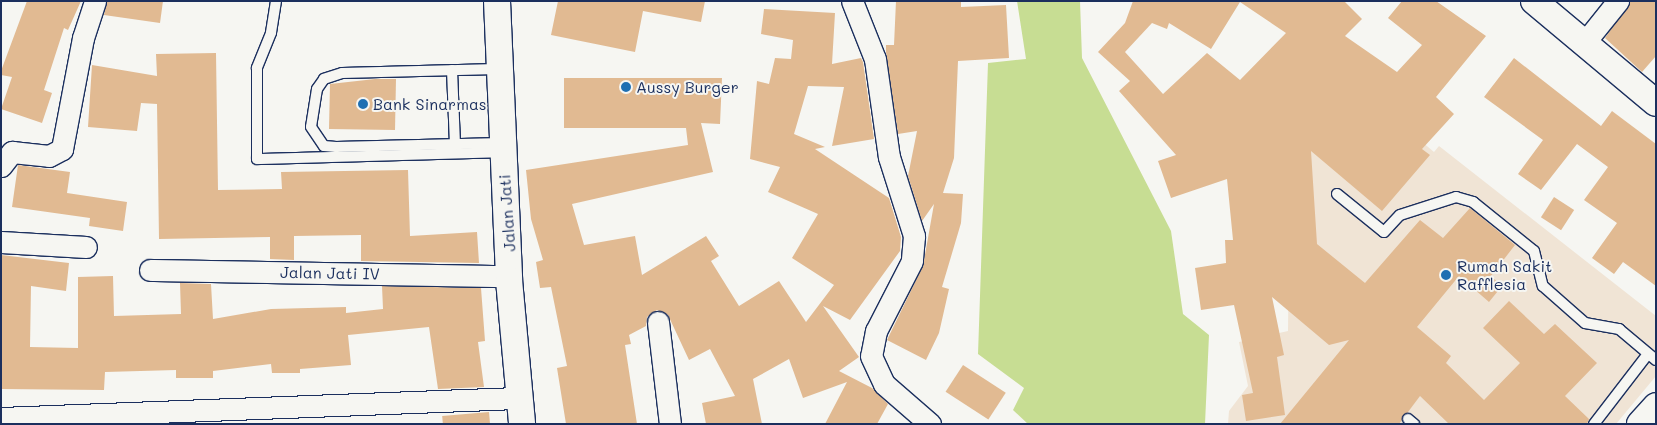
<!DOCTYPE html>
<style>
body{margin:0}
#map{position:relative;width:1657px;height:425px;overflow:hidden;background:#f6f6f2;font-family:Mali,sans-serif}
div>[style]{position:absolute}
.built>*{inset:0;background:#f0e4d5}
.green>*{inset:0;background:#c7dd93}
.building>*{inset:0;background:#e1ba92;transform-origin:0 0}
.roads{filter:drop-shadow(1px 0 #1b2f5e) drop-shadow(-1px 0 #1b2f5e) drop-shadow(0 1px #1b2f5e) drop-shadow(0 -1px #1b2f5e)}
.service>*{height:10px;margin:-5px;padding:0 5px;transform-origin:5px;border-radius:5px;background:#f6f6f2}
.minor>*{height:21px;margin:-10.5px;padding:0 10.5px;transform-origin:10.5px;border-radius:10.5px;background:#f6f6f2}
.tertiary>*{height:26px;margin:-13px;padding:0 13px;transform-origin:13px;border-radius:13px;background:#f6f6f2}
.dots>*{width:14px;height:14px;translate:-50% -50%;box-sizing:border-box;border:2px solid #f6f6f2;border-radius:50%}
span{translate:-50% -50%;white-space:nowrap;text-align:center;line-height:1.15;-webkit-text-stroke:4px #f6f6f2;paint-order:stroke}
.poi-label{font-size:16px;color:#1b2f5e}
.left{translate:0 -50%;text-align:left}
.street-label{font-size:16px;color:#1b2f5e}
.frame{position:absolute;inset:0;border:2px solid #1b2f5e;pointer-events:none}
</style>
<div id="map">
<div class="built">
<i style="clip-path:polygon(1333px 67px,1434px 152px,1439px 146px,1656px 316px,1656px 376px,1616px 424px,1228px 424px,1229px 411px,1248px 386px,1239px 342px,1288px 331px,1289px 238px,1283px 157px)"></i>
</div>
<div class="green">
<i style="clip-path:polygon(1017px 1px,1080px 1px,1082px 58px,1171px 231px,1183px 314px,1209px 335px,1205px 424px,1028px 424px,1013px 410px,1024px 388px,978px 354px,988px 63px,1026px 59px)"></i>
</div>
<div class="building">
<i style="clip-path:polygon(27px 1px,81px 1px,68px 30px,64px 28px,44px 90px,52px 93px,42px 123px,1px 109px,12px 77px,1px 75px,1px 71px)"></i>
<i style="clip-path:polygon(107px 1px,163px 1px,160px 23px,104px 15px)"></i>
<i style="clip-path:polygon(558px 1px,705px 1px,701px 22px,643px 11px,635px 52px,551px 35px)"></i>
<i style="clip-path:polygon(896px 1px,961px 1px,961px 7px,1006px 5px,1009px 58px,958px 61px,954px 158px,943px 193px,963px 194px,961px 223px,942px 287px,949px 289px,939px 333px,926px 360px,887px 340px,923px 266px,934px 204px,922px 221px,908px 176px,917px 131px,898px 134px,886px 52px,886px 45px,894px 45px)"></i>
<i style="clip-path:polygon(evenodd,1133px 1px,1344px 1px,1362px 19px,1345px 36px,1397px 72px,1422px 45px,1388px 18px,1402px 1px,1436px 1px,1486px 36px,1436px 97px,1454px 114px,1422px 149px,1430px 155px,1382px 211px,1311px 151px,1317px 244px,1365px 283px,1420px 220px,1443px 238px,1470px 208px,1515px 245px,1491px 276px,1502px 286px,1489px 302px,1459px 276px,1417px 327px,1451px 356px,1446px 363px,1484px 400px,1520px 363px,1483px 328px,1509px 301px,1544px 334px,1555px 324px,1597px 363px,1565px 396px,1589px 419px,1587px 424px,1449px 424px,1420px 396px,1399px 424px,1280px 424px,1349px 340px,1329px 345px,1272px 297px,1284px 355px,1277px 357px,1285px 415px,1246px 421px,1242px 395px,1253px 393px,1234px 305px,1201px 310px,1195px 268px,1226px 263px,1225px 240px,1233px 240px,1227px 179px,1171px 198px,1158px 161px,1176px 155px,1119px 91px,1130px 81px,1098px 52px,1125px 23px,1133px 1px,1240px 2px,1286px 33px,1240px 80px,1207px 53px,1163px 94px,1125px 52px,1152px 23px,1167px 29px,1169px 23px,1211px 49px,1240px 2px)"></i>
<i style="clip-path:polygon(1630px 1px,1656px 1px,1656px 56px,1642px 72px,1605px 38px)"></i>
<i style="clip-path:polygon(764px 9px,835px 13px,832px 64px,861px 58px,863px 62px,874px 139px,832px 146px,844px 87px,808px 86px,794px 134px,825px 147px,815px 149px,889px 198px,901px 237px,900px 251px,850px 320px,823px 306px,859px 357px,839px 371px,872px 388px,888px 404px,877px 424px,825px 424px,847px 382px,803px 398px,789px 359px,753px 379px,762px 424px,706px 424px,702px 403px,735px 396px,710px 349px,689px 360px,668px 315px,657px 310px,647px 317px,646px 326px,629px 335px,631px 344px,625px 345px,637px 424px,566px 424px,557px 368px,567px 366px,551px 287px,540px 288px,536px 262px,543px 260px,531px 219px,526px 170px,688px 145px,686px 128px,564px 128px,564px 78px,722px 78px,720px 124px,701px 123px,713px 172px,572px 204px,584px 245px,635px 236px,642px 275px,706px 236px,719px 256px,711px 261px,739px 306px,779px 281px,806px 322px,834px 285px,792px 258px,818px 214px,768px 192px,780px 167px,750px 159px,757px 81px,769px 84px,775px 58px,791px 59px,793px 40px,761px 34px)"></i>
<i style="clip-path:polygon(216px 53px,218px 190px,282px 189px,281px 172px,408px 170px,410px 236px,477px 232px,479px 263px,361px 261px,361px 235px,294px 236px,294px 260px,270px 259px,270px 237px,159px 239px,157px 104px,141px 103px,137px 131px,88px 127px,92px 65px,157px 76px,156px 54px)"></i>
<i style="clip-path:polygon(1514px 58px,1601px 126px,1612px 111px,1656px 144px,1656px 286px,1623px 262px,1614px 274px,1592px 258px,1617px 223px,1584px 200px,1608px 167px,1577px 144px,1541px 190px,1518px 174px,1543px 140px,1484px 97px)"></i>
<i style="clip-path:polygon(375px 79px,396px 79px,395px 130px,329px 129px,330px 84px)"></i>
<i style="clip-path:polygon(18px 165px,70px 172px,67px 193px,127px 202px,123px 231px,89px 226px,90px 218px,12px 207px)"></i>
<i style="left:1554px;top:197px;width:24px;height:24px;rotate:33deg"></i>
<i style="clip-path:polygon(1px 255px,69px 263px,66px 291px,31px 286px,30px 347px,78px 348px,78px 277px,113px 276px,114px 316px,181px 314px,180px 283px,211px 284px,213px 319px,271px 309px,346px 307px,346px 313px,383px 309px,382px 286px,481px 288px,485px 341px,478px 342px,484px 387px,438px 389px,429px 327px,348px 335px,351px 365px,300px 369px,300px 373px,272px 373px,271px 364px,213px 371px,213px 378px,176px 378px,176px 370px,105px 372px,104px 390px,1px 389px)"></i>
<i style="left:963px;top:365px;width:51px;height:32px;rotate:33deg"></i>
<i style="left:489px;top:412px;width:12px;height:47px;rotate:85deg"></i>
</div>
<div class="roads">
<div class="service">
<i style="left:276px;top:1px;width:32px;rotate:99deg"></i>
<i style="left:271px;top:33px;width:38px;rotate:112deg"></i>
<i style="left:257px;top:68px;width:91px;rotate:90deg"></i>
<i style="left:257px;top:159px;width:246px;rotate:-1.6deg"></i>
<i style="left:497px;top:69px;width:155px;rotate:178.5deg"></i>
<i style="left:342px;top:73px;width:19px;rotate:162deg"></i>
<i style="left:324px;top:79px;width:12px;rotate:125deg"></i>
<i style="left:317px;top:89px;width:38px;rotate:99deg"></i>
<i style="left:311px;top:127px;width:23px;rotate:56deg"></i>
<i style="left:324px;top:146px;width:12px;rotate:5deg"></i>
<i style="left:336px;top:147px;width:166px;rotate:-1.4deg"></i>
<i style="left:452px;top:70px;width:74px;rotate:87.7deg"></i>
<i style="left:1337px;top:194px;width:60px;rotate:39deg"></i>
<i style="left:1384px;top:232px;width:23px;rotate:-47deg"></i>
<i style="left:1400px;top:215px;width:59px;rotate:-17.8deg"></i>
<i style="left:1456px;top:197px;width:18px;rotate:16deg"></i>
<i style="left:1473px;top:202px;width:78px;rotate:38.8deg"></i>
<i style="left:1534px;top:251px;width:36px;rotate:76deg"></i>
<i style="left:1543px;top:286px;width:56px;rotate:41.4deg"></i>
<i style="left:1585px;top:323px;width:35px;rotate:10deg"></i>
<i style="left:1619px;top:329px;width:48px;rotate:40deg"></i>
<i style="left:1408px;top:419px;width:8px;rotate:40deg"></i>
<i style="left:1594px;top:424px;width:88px;rotate:-52.4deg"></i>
</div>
<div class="minor">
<i style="left:852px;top:1px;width:62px;rotate:68.4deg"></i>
<i style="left:875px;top:59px;width:99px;rotate:81.9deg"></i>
<i style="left:889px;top:157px;width:83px;rotate:72.4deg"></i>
<i style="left:914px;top:236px;width:25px;rotate:95deg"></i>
<i style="left:912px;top:261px;width:79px;rotate:117.2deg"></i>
<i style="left:876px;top:331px;width:25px;rotate:101deg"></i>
<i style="left:871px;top:356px;width:31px;rotate:65deg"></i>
<i style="left:884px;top:384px;width:61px;rotate:41deg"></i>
<i style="left:1585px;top:42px;width:53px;rotate:-51.2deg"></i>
<i style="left:1px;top:166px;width:18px;rotate:-52deg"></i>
<i style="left:12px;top:152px;width:37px;rotate:6deg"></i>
<i style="left:49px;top:156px;width:15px;rotate:-28deg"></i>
<i style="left:62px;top:149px;width:113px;rotate:-79.3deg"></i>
<i style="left:83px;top:38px;width:39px;rotate:-72deg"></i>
<i style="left:1px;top:242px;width:85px;rotate:3.4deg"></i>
<i style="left:150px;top:270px;width:361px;rotate:1deg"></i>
<i style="left:658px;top:322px;width:103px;rotate:83.3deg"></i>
<i style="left:1px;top:418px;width:517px;rotate:-2.22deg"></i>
</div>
<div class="tertiary">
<i style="left:497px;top:1px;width:279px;rotate:87.5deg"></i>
<i style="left:509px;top:280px;width:145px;rotate:84.8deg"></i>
<i style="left:1534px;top:1px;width:159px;rotate:39.9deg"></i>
<i style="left:1640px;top:424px;width:24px;rotate:-48deg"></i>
</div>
</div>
<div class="dots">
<i style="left:626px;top:87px;background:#1f6fb2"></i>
<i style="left:363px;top:104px;background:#1f6fb2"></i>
<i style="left:1446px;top:275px;background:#1f6fb2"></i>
</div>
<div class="poi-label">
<span class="left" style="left:636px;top:87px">Aussy Burger</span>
<span class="left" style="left:373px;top:104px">Bank Sinarmas</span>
<span class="left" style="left:1457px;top:275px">Rumah Sakit<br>Rafflesia</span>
</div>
<div class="street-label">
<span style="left:507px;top:213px;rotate:-94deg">Jalan Jati</span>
<span style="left:330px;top:273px;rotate:1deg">Jalan Jati IV</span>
</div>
<div class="frame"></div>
</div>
